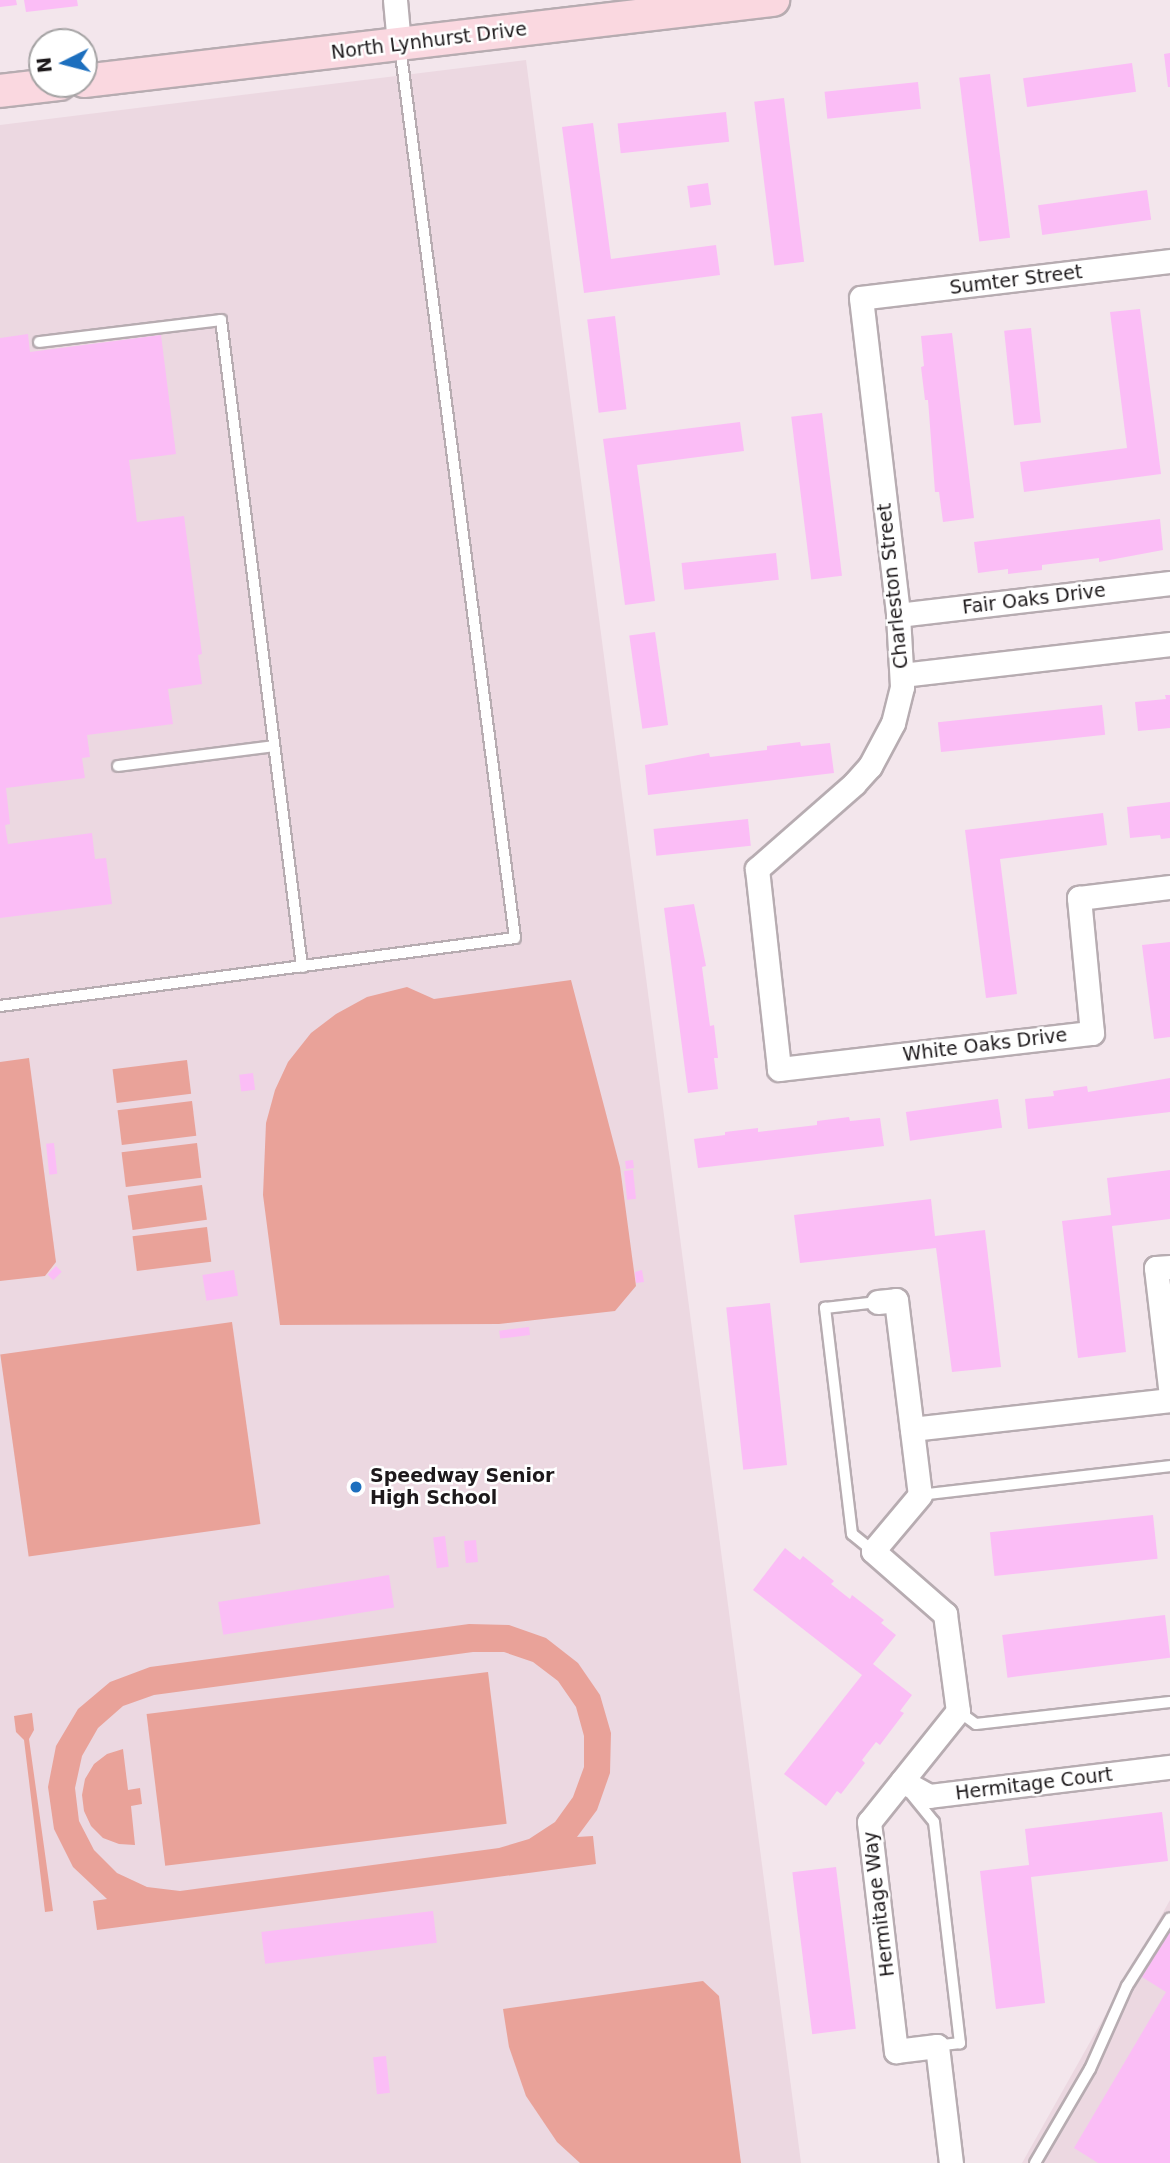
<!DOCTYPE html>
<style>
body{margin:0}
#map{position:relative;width:1170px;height:2163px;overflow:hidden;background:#f3e6ec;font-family:"DejaVu Sans",sans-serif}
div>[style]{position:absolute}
.built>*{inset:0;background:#ecd8e1}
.green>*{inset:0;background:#e9a299;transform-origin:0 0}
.building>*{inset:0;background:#fbbdf6;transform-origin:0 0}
.roads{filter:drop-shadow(2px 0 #b7acb1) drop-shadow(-2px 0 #b7acb1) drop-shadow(0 2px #b7acb1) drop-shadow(0 -2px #b7acb1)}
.service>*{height:10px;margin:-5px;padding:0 5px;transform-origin:5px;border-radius:5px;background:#fff}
.minor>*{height:23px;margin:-11.5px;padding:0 11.5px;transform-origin:11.5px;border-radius:11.5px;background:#fff}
.secondary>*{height:32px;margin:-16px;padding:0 16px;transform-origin:16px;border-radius:16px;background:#fad8e0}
.dots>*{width:19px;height:19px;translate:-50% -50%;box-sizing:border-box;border:4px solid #fff;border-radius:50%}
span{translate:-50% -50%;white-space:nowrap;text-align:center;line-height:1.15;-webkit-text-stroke:5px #fff;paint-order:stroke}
.street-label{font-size:19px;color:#1d191b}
.poi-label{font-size:19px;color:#1d191b;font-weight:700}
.left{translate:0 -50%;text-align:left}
.north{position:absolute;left:28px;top:28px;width:70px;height:70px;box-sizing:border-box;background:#fff;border:2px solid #a5a3a4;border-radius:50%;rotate:264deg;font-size:19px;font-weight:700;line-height:28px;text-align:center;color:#1d191b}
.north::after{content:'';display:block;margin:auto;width:24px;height:32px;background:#1d6fbe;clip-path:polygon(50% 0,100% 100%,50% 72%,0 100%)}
</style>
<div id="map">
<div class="built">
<i style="clip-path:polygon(526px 60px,801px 2163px,0 2163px,0 125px)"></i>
<i style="clip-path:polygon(1170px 1900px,1170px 2163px,1022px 2163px)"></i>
</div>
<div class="green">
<i style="clip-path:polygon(571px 980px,620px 1167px,636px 1286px,615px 1311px,499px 1324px,280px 1325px,263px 1195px,266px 1123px,275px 1090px,288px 1062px,311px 1033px,336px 1014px,367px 997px,407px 987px,434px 999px)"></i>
<i style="clip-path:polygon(29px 1058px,56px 1262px,45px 1276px,0 1281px,0 1062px)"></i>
<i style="left:187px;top:1060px;width:34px;height:75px;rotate:83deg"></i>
<i style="left:192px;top:1101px;width:35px;height:75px;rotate:83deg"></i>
<i style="left:197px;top:1143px;width:35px;height:76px;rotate:83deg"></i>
<i style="left:202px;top:1185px;width:35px;height:75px;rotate:82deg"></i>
<i style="left:207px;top:1227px;width:35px;height:75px;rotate:83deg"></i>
<i style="left:232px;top:1322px;width:204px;height:234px;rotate:82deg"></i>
<i style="clip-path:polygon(evenodd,469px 1624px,509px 1625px,546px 1638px,578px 1663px,600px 1695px,611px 1733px,610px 1773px,597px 1810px,577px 1837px,593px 1836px,596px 1864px,97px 1930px,93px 1901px,107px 1899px,73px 1867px,54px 1829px,48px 1787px,56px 1746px,78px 1709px,110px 1682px,150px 1667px,469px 1624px,473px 1652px,504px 1652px,533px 1662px,558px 1681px,576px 1707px,584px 1736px,584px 1767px,573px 1797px,555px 1822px,529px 1839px,499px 1848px,180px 1891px,147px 1887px,117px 1873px,94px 1850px,79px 1821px,75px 1788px,82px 1756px,98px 1728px,123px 1706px,154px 1695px,473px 1652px)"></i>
<i style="left:488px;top:1672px;width:153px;height:344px;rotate:83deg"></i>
<i style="clip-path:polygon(32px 1713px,34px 1730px,29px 1739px,53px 1911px,45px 1912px,24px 1740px,16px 1732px,14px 1716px)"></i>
<i style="clip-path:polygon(123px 1749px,128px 1790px,140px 1788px,142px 1804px,131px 1806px,135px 1845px,119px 1844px,103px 1838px,91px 1826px,84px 1811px,82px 1795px,85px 1779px,94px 1764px,107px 1754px)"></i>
<i style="clip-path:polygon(703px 1981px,719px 1996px,741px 2163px,580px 2163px,557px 2142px,526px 2096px,509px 2047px,503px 2009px)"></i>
</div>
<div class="building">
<i style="clip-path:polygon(0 0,16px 0,17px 5px,0 7px)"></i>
<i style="clip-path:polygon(24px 0,77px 0,78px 6px,26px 12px)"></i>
<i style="clip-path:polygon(1170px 53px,1170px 87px,1168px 87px,1164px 54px)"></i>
<i style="left:1132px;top:63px;width:29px;height:110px;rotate:82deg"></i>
<i style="left:990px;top:74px;width:165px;height:31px;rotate:83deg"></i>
<i style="left:918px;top:82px;width:27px;height:94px;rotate:84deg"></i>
<i style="left:784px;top:98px;width:165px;height:30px;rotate:83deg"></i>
<i style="left:726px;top:112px;width:30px;height:109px;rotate:84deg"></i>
<i style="clip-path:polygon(593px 123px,611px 259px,716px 245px,720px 275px,584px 293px,562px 127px)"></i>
<i style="left:708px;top:183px;width:22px;height:21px;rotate:82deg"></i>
<i style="left:1147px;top:190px;width:30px;height:110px;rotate:82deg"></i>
<i style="clip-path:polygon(1140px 309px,1161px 474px,1024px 492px,1020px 462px,1127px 448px,1110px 312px)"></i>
<i style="left:615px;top:316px;width:94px;height:28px;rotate:83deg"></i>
<i style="left:1031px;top:328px;width:95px;height:27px;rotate:84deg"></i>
<i style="clip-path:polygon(952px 333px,974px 518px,943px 522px,939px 492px,935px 492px,928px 400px,925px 400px,921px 367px,924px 366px,921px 336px)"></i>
<i style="clip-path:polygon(28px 334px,30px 352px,161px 335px,176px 454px,129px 460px,137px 522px,184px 516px,202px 654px,198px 655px,202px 684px,168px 689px,173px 724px,87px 735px,90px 757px,82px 758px,85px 778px,6px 788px,10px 824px,5px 825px,8px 844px,92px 833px,95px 859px,106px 858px,112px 904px,0 918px,0 338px)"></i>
<i style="left:822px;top:413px;width:164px;height:31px;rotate:83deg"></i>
<i style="clip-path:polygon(740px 422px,744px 451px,637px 465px,655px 601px,625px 605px,603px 439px)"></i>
<i style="clip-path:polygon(1160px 519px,1163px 550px,1099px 562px,1099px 558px,1042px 565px,1042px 570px,1008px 574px,1008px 569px,978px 573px,974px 542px)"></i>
<i style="left:776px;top:553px;width:27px;height:95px;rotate:84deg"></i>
<i style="left:655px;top:632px;width:94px;height:26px;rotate:82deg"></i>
<i style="clip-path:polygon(1165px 695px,1170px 695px,1170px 728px,1138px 731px,1135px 702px,1166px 699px)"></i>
<i style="left:1102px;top:705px;width:30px;height:165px;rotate:84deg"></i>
<i style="clip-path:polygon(800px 742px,801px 746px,830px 743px,834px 773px,648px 795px,645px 765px,709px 753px,710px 757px,767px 750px,767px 746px)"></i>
<i style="clip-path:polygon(1170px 802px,1170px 838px,1161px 839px,1160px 835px,1130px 838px,1127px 807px)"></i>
<i style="clip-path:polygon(1103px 813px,1107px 845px,1000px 859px,1017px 994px,986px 998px,965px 830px)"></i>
<i style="left:748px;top:819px;width:27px;height:95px;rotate:84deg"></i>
<i style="clip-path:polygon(694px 904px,706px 966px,702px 967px,710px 1026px,714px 1025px,718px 1058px,714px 1058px,718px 1089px,688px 1093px,664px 908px)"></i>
<i style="clip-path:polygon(1170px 942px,1170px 1037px,1154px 1039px,1142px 945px)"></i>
<i style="left:253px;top:1073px;width:17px;height:14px;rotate:83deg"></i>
<i style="clip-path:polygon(1170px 1078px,1170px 1112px,1028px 1129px,1025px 1099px,1054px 1096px,1053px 1091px,1087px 1086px,1088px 1092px)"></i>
<i style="left:998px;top:1099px;width:29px;height:93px;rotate:82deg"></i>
<i style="clip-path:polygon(849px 1117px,850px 1121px,880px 1118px,884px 1146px,698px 1168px,694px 1139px,725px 1135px,725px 1132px,758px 1128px,758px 1132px,817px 1125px,817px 1121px)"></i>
<i style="left:54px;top:1143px;width:31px;height:8px;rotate:84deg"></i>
<i style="left:633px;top:1160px;width:8px;height:8px;rotate:83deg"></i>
<i style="left:633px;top:1170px;width:29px;height:9px;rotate:84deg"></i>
<i style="clip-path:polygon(1170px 1170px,1170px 1219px,1112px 1226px,1126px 1352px,1078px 1358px,1062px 1221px,1111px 1215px,1107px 1178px)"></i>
<i style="clip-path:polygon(931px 1199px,935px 1236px,985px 1230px,1001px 1367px,952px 1372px,936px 1248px,800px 1263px,794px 1215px)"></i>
<i style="left:56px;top:1266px;width:8px;height:12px;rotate:45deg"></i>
<i style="left:234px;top:1270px;width:26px;height:32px;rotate:81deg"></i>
<i style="clip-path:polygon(642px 1270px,644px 1282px,636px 1283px,635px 1272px)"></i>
<i style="left:770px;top:1303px;width:163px;height:44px;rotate:84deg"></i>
<i style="left:529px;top:1327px;width:8px;height:30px;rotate:83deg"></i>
<i style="left:1153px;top:1515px;width:44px;height:164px;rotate:84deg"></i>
<i style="left:445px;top:1536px;width:31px;height:12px;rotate:83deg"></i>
<i style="left:476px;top:1540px;width:22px;height:12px;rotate:85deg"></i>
<i style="clip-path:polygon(785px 1548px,800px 1560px,803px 1556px,834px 1581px,831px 1584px,850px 1599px,852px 1595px,884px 1620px,881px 1623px,896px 1635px,873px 1664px,912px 1695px,900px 1711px,904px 1713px,880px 1745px,876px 1742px,862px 1760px,865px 1763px,841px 1794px,837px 1791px,826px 1806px,784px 1774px,862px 1675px,753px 1590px)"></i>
<i style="left:389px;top:1575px;width:33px;height:173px;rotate:81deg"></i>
<i style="left:1165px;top:1615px;width:43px;height:164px;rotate:83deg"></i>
<i style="clip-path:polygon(1162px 1812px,1168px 1861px,1031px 1877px,1045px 2003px,996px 2009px,980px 1871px,1029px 1865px,1025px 1829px)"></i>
<i style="left:836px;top:1867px;width:163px;height:44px;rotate:83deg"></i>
<i style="left:433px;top:1911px;width:32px;height:173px;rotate:83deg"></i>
<i style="clip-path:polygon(1170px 1930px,1170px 2163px,1098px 2163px,1074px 2148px,1166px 1992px,1142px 1977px)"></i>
<i style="left:386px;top:2056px;width:37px;height:13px;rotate:84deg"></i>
</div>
<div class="roads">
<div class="service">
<i style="left:39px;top:342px;width:183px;rotate:-6.9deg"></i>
<i style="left:221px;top:320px;width:652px;rotate:82.86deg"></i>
<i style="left:118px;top:766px;width:157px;rotate:-7.3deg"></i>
<i style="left:0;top:1006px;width:519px;rotate:-7.52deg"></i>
<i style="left:515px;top:938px;width:898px;rotate:-97.35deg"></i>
<i style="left:920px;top:1495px;width:252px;rotate:-6.6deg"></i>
<i style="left:873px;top:1551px;width:27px;rotate:-141deg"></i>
<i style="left:852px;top:1534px;width:228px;rotate:-96.8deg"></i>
<i style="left:825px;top:1308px;width:53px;rotate:-6.5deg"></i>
<i style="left:958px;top:1711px;width:22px;rotate:36deg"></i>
<i style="left:976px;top:1724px;width:195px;rotate:-6.5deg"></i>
<i style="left:912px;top:1795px;width:35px;rotate:51deg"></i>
<i style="left:934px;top:1822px;width:223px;rotate:83.3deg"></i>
<i style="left:960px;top:2043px;width:23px;rotate:173deg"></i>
<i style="left:1035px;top:2163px;width:109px;rotate:-59.7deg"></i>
<i style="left:1090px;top:2069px;width:91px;rotate:-66deg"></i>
<i style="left:1127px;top:1986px;width:80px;rotate:-57.7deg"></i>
</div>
<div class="minor">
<i style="left:395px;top:0;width:44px;rotate:84.8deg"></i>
<i style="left:1170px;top:261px;width:311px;rotate:173.2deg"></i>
<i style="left:861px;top:298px;width:319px;rotate:83.3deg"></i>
<i style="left:898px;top:615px;width:72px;rotate:86.8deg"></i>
<i style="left:902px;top:687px;width:37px;rotate:104deg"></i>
<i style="left:893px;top:723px;width:49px;rotate:118.1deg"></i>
<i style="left:870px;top:766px;width:24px;rotate:132deg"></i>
<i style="left:854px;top:784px;width:129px;rotate:138.8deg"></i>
<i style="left:757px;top:869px;width:201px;rotate:83.7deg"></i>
<i style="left:779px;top:1069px;width:315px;rotate:-6.6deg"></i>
<i style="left:1092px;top:1033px;width:136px;rotate:-95.5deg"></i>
<i style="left:1079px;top:898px;width:92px;rotate:-6.9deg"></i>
<i style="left:898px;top:615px;width:274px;rotate:-6.7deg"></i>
<i style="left:902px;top:675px;width:270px;rotate:-6.6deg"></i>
<i style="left:1170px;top:1267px;width:14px;rotate:176deg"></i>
<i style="left:1156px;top:1268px;width:121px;rotate:83.3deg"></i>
<i style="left:878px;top:1302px;width:18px;rotate:-6deg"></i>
<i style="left:896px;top:1300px;width:196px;rotate:83deg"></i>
<i style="left:920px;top:1495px;width:73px;rotate:130deg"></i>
<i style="left:873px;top:1551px;width:96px;rotate:41.2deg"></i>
<i style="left:945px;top:1614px;width:98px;rotate:82.4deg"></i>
<i style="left:958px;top:1711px;width:142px;rotate:128.7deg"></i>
<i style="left:869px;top:1822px;width:231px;rotate:83.3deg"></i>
<i style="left:896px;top:2051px;width:41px;rotate:-7deg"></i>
<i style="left:937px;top:2046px;width:118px;rotate:83.2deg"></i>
<i style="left:912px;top:1429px;width:260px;rotate:-6.4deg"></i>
<i style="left:902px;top:1781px;width:31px;rotate:29deg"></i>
<i style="left:929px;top:1796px;width:243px;rotate:-6.9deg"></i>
</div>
<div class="secondary">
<i style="left:84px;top:81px;width:694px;rotate:-6.71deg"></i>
<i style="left:0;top:91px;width:60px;rotate:-6.7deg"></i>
</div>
</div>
<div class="dots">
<i style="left:356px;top:1487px;background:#1d6fbe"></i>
</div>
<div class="street-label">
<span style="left:429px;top:41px;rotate:-7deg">North Lynhurst Drive</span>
<span style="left:1016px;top:280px;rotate:-7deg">Sumter Street</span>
<span style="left:893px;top:586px;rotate:-96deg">Charleston Street</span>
<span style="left:1034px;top:599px;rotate:-7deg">Fair Oaks Drive</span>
<span style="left:985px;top:1045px;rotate:-7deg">White Oaks Drive</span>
<span style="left:1034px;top:1784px;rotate:-7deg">Hermitage Court</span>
<span style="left:879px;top:1904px;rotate:-97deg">Hermitage Way</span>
</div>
<div class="poi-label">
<span class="left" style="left:370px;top:1487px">Speedway Senior<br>High School</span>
</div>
<div class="north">N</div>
</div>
